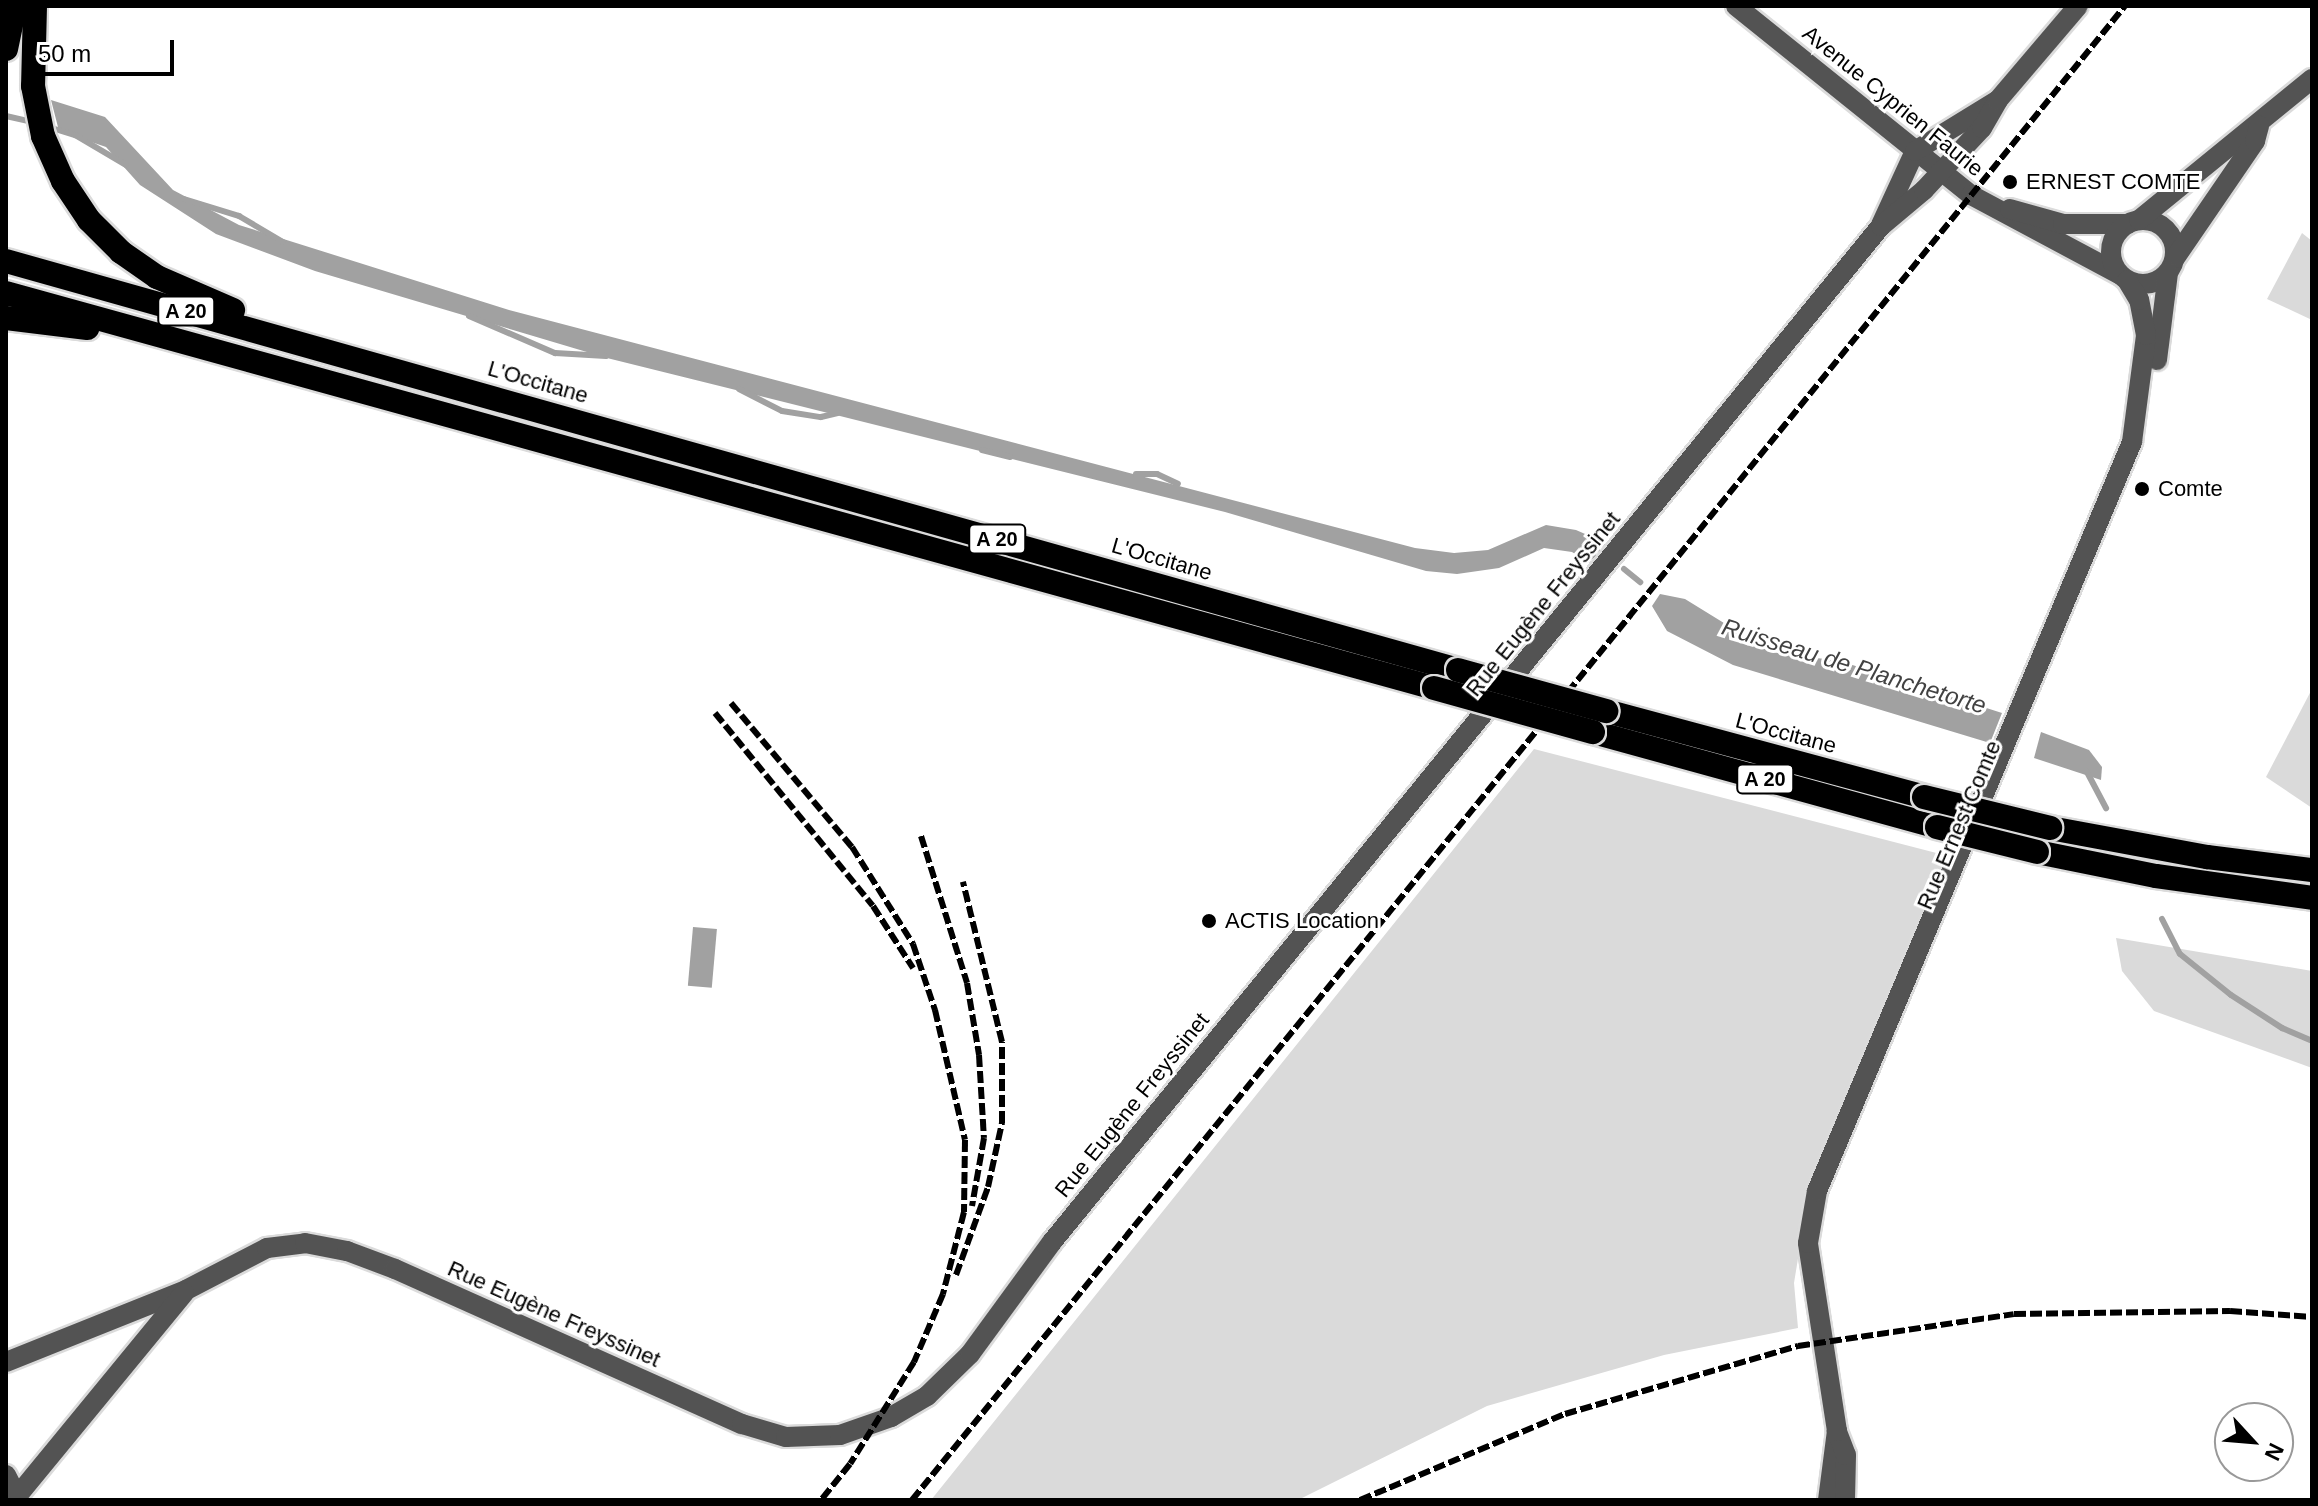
<!DOCTYPE html>
<meta charset="utf-8">
<style>
body{margin:0}
#map{position:relative;width:2318px;height:1506px;overflow:hidden;background:#fff;font-family:Arial,sans-serif}
div>[style]{position:absolute}
.green>*{inset:0;background:#dadada}
.water>*{inset:0;background:#a1a1a1;transform-origin:0 0}
.stream>*{height:6px;margin:-3px;padding:0 3px;transform-origin:3px;border-radius:3px;background:#a1a1a1}
.roads{filter:drop-shadow(2px 0 #dbdbdb) drop-shadow(-2px 0 #dbdbdb) drop-shadow(0 2px #dbdbdb) drop-shadow(0 -2px #dbdbdb)}
.minor>*{height:20px;margin:-10px;padding:0 10px;transform-origin:10px;border-radius:10px;background:#535353}
.minor>.ring{margin:-10px;padding:0;box-sizing:content-box;background:none;border:20px solid #535353;border-radius:50%}
.highway>*{height:24px;margin:-12px;padding:0 12px;transform-origin:12px;border-radius:12px;background:#000}
.rail>*{height:6px;margin-top:-3px;transform-origin:0;background:repeating-linear-gradient(90deg,#000 0 12px,transparent 0 16px)}
.bridges{filter:drop-shadow(2px 0 #dbdbdb) drop-shadow(-2px 0 #dbdbdb) drop-shadow(0 2px #dbdbdb) drop-shadow(0 -2px #dbdbdb)}
.highway-bridge>*{height:24px;margin:-12px;padding:0 12px;transform-origin:12px;border-radius:12px;background:#000}
.dots>*{width:22px;height:22px;translate:-50% -50%;box-sizing:border-box;border:4px solid #fff;border-radius:50%}
span{translate:-50% -50%;white-space:nowrap;text-align:center;line-height:1.15;-webkit-text-stroke:6px #fff;paint-order:stroke}
.shield-label span{padding:2px 6px;background:#fff;border:2px solid;border-radius:6px;-webkit-text-stroke-width:0}
.shield-label{font-size:20px;color:#000;font-weight:700}
.street-label{font-size:22px;color:#000}
.poi-label{font-size:22px;color:#000}
.left{translate:0 -50%;text-align:left}
.water-label{font-size:24px;color:#424242;font-style:italic}
.frame{position:absolute;inset:0;border:8px solid #000;pointer-events:none}
.north{position:absolute;left:2214px;top:1402px;width:80px;height:80px;box-sizing:border-box;background:#fff;border:2px solid #999;border-radius:50%;rotate:116deg;font-size:22px;font-weight:700;line-height:32px;text-align:center;color:#000}
.north::after{content:'';display:block;margin:auto;width:28px;height:36px;background:#000;clip-path:polygon(50% 0,100% 100%,50% 72%,0 100%)}
.scale{position:absolute;left:24px;top:40px;width:150px;height:36px;box-sizing:border-box;border:4px solid #000;border-top:0;padding-left:10px;font-size:24px;line-height:28px;white-space:nowrap;color:#000;-webkit-text-stroke:6px #fff;paint-order:stroke}
</style>
<div id="map">
<div class="green">
<i style="clip-path:polygon(2302px 233px,2312px 241px,2312px 320px,2267px 299px)"></i>
<i style="clip-path:polygon(2312px 689px,2312px 808px,2266px 777px)"></i>
<i style="clip-path:polygon(1534px 749px,1948px 856px,1811px 1179px,1794px 1283px,1798px 1328px,1664px 1355px,1487px 1406px,1298px 1500px,931px 1500px)"></i>
<i style="clip-path:polygon(2116px 938px,2312px 971px,2312px 1068px,2154px 1011px,2122px 971px)"></i>
</div>
<div class="water">
<i style="clip-path:polygon(51px 100px,105px 117px,173px 190px,239px 225px,509px 310px,1415px 548px,1454px 553px,1488px 550px,1546px 525px,1576px 530px,1608px 544px,1591px 564px,1572px 552px,1544px 548px,1499px 568px,1457px 574px,1426px 571px,1225px 512px,607px 358px,315px 271px,216px 234px,140px 185px,106px 147px,59px 131px)"></i>
<i style="clip-path:polygon(1660px 594px,1685px 599px,1771px 652px,1840px 661px,2002px 713px,1990px 743px,1733px 665px,1667px 631px,1652px 606px)"></i>
<i style="clip-path:polygon(2041px 732px,2089px 750px,2102px 767px,2101px 780px,2034px 758px)"></i>
<i style="left:693px;top:927px;width:24px;height:59px;rotate:5deg"></i>
</div>
<div class="stream">
<i style="left:6px;top:116px;width:22px;rotate:13deg"></i>
<i style="left:55px;top:129px;width:21px;rotate:17deg"></i>
<i style="left:75px;top:135px;width:59px;rotate:30.5deg"></i>
<i style="left:184px;top:199px;width:58px;rotate:17.2deg"></i>
<i style="left:239px;top:216px;width:51px;rotate:30.6deg"></i>
<i style="left:469px;top:316px;width:94px;rotate:23.3deg"></i>
<i style="left:555px;top:353px;width:51px;rotate:3.4deg"></i>
<i style="left:739px;top:389px;width:48px;rotate:27.1deg"></i>
<i style="left:782px;top:411px;width:39px;rotate:9deg"></i>
<i style="left:821px;top:417px;width:17px;rotate:-13deg"></i>
<i style="left:982px;top:450px;width:29px;rotate:14deg"></i>
<i style="left:1136px;top:474px;width:21px"></i>
<i style="left:1157px;top:474px;width:23px;rotate:25deg"></i>
<i style="left:1624px;top:569px;width:21px;rotate:39deg"></i>
<i style="left:2087px;top:772px;width:41px;rotate:62.2deg"></i>
<i style="left:2162px;top:919px;width:39px;rotate:63deg"></i>
<i style="left:2180px;top:954px;width:65px;rotate:38.8deg"></i>
<i style="left:2231px;top:995px;width:61px;rotate:32.9deg"></i>
<i style="left:2282px;top:1028px;width:33px;rotate:23deg"></i>
</div>
<div class="roads">
<div class="minor">
<i style="left:1736px;top:6px;width:302px;rotate:38.8deg"></i>
<i style="left:1971px;top:195px;width:168px;rotate:28.1deg"></i>
<i style="left:2010px;top:209px;width:55px;rotate:15.8deg"></i>
<i style="left:2063px;top:224px;width:65px"></i>
<i class="ring" style="left:2111px;top:220px;width:44px;height:44px"></i>
<i style="left:2139px;top:220px;width:223px;rotate:-39.2deg"></i>
<i style="left:1881px;top:225px;width:81px;rotate:-65.3deg"></i>
<i style="left:1915px;top:151px;width:97px;rotate:-31.6deg"></i>
<i style="left:2175px;top:258px;width:142px;rotate:-55.6deg"></i>
<i style="left:2255px;top:141px;width:16px;rotate:-75deg"></i>
<i style="left:2157px;top:360px;width:88px;rotate:-82.8deg"></i>
<i style="left:6px;top:1362px;width:194px;rotate:-21.8deg"></i>
<i style="left:186px;top:1290px;width:91px;rotate:-27.4deg"></i>
<i style="left:267px;top:1248px;width:38px;rotate:-7deg"></i>
<i style="left:305px;top:1243px;width:43px;rotate:10.8deg"></i>
<i style="left:347px;top:1251px;width:51px;rotate:20.6deg"></i>
<i style="left:395px;top:1269px;width:380px;rotate:24.1deg"></i>
<i style="left:742px;top:1424px;width:46px;rotate:16.5deg"></i>
<i style="left:786px;top:1437px;width:54px;rotate:-2.1deg"></i>
<i style="left:840px;top:1435px;width:54px;rotate:-19.4deg"></i>
<i style="left:891px;top:1417px;width:42px;rotate:-30.3deg"></i>
<i style="left:927px;top:1396px;width:60px;rotate:-44.3deg"></i>
<i style="left:970px;top:1354px;width:139px;rotate:-53.8deg"></i>
<i style="left:1052px;top:1242px;width:1311px;rotate:-50.79deg"></i>
<i style="left:1881px;top:226px;width:56px;rotate:-39.9deg"></i>
<i style="left:1924px;top:190px;width:85px;rotate:-46.9deg"></i>
<i style="left:1982px;top:128px;width:32px;rotate:-60deg"></i>
<i style="left:1998px;top:100px;width:123px;rotate:-49.6deg"></i>
<i style="left:6px;top:1475px;width:25px;rotate:63deg"></i>
<i style="left:14px;top:1500px;width:268px;rotate:-50.6deg"></i>
<i style="left:1828px;top:1500px;width:70px;rotate:-82.6deg"></i>
<i style="left:1845px;top:1500px;width:45px;rotate:-88.7deg"></i>
<i style="left:1846px;top:1455px;width:26px;rotate:-111deg"></i>
<i style="left:1837px;top:1431px;width:190px;rotate:-98.8deg"></i>
<i style="left:1808px;top:1243px;width:53px;rotate:-80.2deg"></i>
<i style="left:1817px;top:1191px;width:813px;rotate:-67.19deg"></i>
<i style="left:2132px;top:442px;width:108px;rotate:-82.5deg"></i>
<i style="left:2146px;top:335px;width:36px;rotate:-101deg"></i>
<i style="left:2139px;top:300px;width:23px;rotate:-121deg"></i>
</div>
<div class="highway">
<i style="left:35px;top:6px;width:80px;rotate:91.4deg"></i>
<i style="left:33px;top:86px;width:51px;rotate:78.7deg"></i>
<i style="left:43px;top:136px;width:49px;rotate:66deg"></i>
<i style="left:63px;top:181px;width:47px;rotate:56.3deg"></i>
<i style="left:89px;top:220px;width:45px;rotate:45deg"></i>
<i style="left:121px;top:252px;width:44px;rotate:34.8deg"></i>
<i style="left:157px;top:277px;width:83px;rotate:23.5deg"></i>
<i style="left:6px;top:49px;width:44px;rotate:-78.2deg"></i>
<i style="left:6px;top:261px;width:1509px;rotate:15.73deg"></i>
<i style="left:6px;top:293px;width:1482px;rotate:15.46deg"></i>
<i style="left:6px;top:318px;width:82px;rotate:7deg"></i>
<i style="left:1606px;top:711px;width:329px;rotate:15.1deg"></i>
<i style="left:1593px;top:732px;width:357px;rotate:15.4deg"></i>
<i style="left:2050px;top:828px;width:160px;rotate:10.5deg"></i>
<i style="left:2207px;top:857px;width:106px;rotate:7.1deg"></i>
<i style="left:2037px;top:852px;width:121px;rotate:11.4deg"></i>
<i style="left:2156px;top:876px;width:158px;rotate:8deg"></i>
</div>
</div>
<div class="rail">
<i style="left:731px;top:703px;width:188px;rotate:50deg"></i>
<i style="left:852px;top:847px;width:115px;rotate:57.8deg"></i>
<i style="left:913px;top:944px;width:70px;rotate:71.6deg"></i>
<i style="left:935px;top:1010px;width:133px;rotate:77deg"></i>
<i style="left:965px;top:1140px;width:72px;rotate:90.8deg"></i>
<i style="left:964px;top:1212px;width:85px;rotate:104.4deg"></i>
<i style="left:943px;top:1294px;width:74px;rotate:113.1deg"></i>
<i style="left:914px;top:1362px;width:120px;rotate:122.1deg"></i>
<i style="left:850px;top:1464px;width:46px;rotate:128.9deg"></i>
<i style="left:715px;top:713px;width:249px;rotate:50.7deg"></i>
<i style="left:873px;top:906px;width:74px;rotate:57.2deg"></i>
<i style="left:921px;top:836px;width:154px;rotate:72.6deg"></i>
<i style="left:967px;top:983px;width:73px;rotate:80.5deg"></i>
<i style="left:979px;top:1055px;width:83px;rotate:86.6deg"></i>
<i style="left:984px;top:1138px;width:69px;rotate:100deg"></i>
<i style="left:956px;top:1275px;width:94px;rotate:-70deg"></i>
<i style="left:988px;top:1187px;width:66px;rotate:-77.7deg"></i>
<i style="left:1002px;top:1123px;width:81px;rotate:-90deg"></i>
<i style="left:1002px;top:1042px;width:165px;rotate:-103.7deg"></i>
<i style="left:912px;top:1500px;width:1924px;rotate:-50.93deg"></i>
<i style="left:1360px;top:1500px;width:222px;rotate:-22.8deg"></i>
<i style="left:1565px;top:1414px;width:243px;rotate:-16.3deg"></i>
<i style="left:1798px;top:1346px;width:218px;rotate:-8.4deg"></i>
<i style="left:2014px;top:1314px;width:216px;rotate:-0.8deg"></i>
<i style="left:2230px;top:1311px;width:82px;rotate:4.2deg"></i>
</div>
<div class="bridges">
<div class="highway-bridge">
<i style="left:1458px;top:670px;width:154px;rotate:15.5deg"></i>
<i style="left:1434px;top:688px;width:165px;rotate:15.5deg"></i>
<i style="left:1924px;top:797px;width:130px;rotate:13.8deg"></i>
<i style="left:1937px;top:827px;width:103px;rotate:14deg"></i>
</div>
</div>
<div class="dots">
<i style="left:2010px;top:182px;background:#000"></i>
<i style="left:2142px;top:489px;background:#000"></i>
<i style="left:1209px;top:921px;background:#000"></i>
</div>
<div class="shield-label">
<span style="left:186px;top:311px">A 20</span>
<span style="left:997px;top:539px">A 20</span>
<span style="left:1765px;top:779px">A 20</span>
</div>
<div class="street-label">
<span style="left:1893px;top:101px;rotate:39deg">Avenue Cyprien Faurie</span>
<span style="left:538px;top:382px;rotate:16deg">L'Occitane</span>
<span style="left:1162px;top:559px;rotate:16deg">L'Occitane</span>
<span style="left:1543px;top:604px;rotate:-51deg">Rue Eugène Freyssinet</span>
<span style="left:1786px;top:733px;rotate:15deg">L'Occitane</span>
<span style="left:1959px;top:825px;rotate:-67deg">Rue Ernest Comte</span>
<span style="left:1132px;top:1105px;rotate:-51deg">Rue Eugène Freyssinet</span>
<span style="left:554px;top:1314px;rotate:24deg">Rue Eugène Freyssinet</span>
</div>
<div class="poi-label">
<span class="left" style="left:2026px;top:182px">ERNEST COMTE</span>
<span class="left" style="left:2158px;top:489px">Comte</span>
<span class="left" style="left:1225px;top:921px">ACTIS Location</span>
</div>
<div class="water-label">
<span style="left:1854px;top:666px;rotate:17deg">Ruisseau de Planchetorte</span>
</div>
<div class="frame"></div>
<div class="north">N</div>
<div class="scale">50 m</div>
</div>
